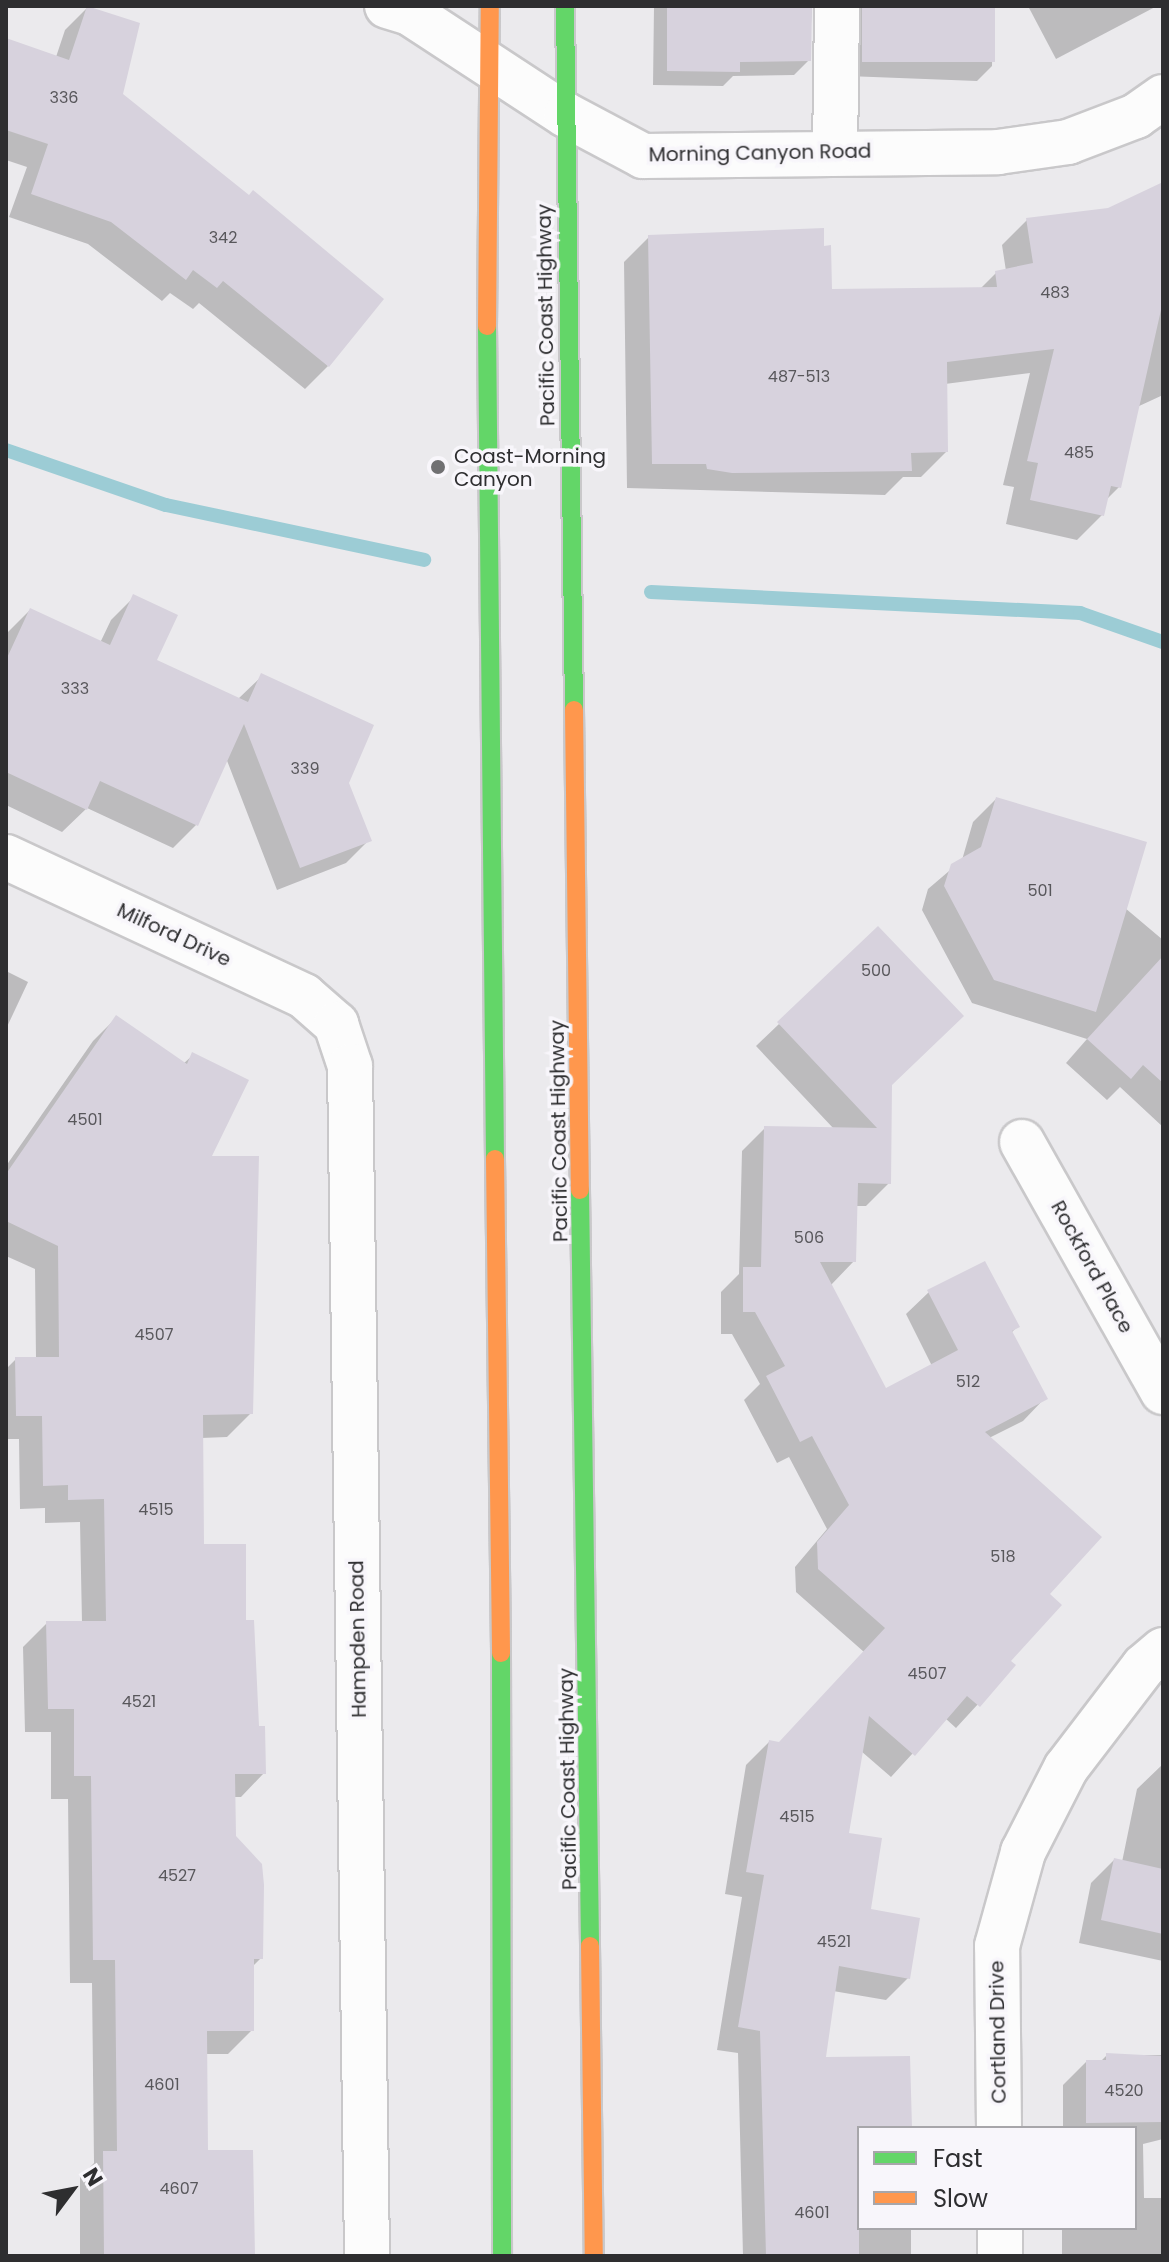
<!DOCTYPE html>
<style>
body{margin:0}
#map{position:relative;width:1169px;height:2262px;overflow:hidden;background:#ebeaed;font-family:Poppins,sans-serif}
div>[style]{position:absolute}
.shadow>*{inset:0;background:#0003}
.stream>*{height:14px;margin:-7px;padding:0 7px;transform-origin:7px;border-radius:7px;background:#9cccd5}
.building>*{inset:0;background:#d7d2dd;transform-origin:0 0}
.roads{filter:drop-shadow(2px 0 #c9c8ca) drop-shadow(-2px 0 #c9c8ca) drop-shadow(0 2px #c9c8ca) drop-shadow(0 -2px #c9c8ca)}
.street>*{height:44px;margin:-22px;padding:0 22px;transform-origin:22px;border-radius:22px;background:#fcfcfc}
.fast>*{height:18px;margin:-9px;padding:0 9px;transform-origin:9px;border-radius:9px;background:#63d668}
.slow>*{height:18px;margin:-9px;padding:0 9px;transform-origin:9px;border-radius:9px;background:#ff974d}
.dots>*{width:22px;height:22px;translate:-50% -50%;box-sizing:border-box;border:4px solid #f8f6fb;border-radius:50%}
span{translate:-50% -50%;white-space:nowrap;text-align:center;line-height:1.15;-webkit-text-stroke:7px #f8f6fb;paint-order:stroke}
.number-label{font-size:16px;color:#58575b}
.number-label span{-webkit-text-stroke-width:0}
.street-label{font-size:20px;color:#2e2e30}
.poi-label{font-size:20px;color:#2e2e30}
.left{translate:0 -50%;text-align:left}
.frame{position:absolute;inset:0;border:8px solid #2e2e30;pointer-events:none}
.legend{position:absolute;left:857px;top:2126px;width:280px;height:104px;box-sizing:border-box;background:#f8f6fb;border:2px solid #a7a6aa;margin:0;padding:10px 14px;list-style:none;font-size:24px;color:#2e2e30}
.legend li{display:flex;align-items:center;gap:16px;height:40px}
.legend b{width:40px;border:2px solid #a7a6aa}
.north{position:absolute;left:32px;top:2150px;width:80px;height:80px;-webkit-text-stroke:6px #f8f6fb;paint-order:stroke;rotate:58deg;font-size:22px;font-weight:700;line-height:32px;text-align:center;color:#2e2e30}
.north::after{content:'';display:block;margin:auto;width:28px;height:36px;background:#2e2e30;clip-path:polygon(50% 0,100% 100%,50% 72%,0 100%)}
</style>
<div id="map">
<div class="shadow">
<i style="clip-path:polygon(654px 6px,812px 6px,809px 60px,794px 75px,733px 76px,723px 86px,653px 85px)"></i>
<i style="clip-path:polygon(840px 6px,993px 6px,992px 66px,977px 81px,847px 76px)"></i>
<i style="clip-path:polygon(1028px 6px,1157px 6px,1056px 59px)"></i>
<i style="clip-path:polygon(88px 7px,121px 94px,328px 366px,305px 389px,199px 303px,193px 309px,170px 293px,162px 301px,88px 244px,9px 217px,27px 167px,6px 160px,6px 40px,56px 57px,65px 30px)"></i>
<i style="clip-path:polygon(1163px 184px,1163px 395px,1137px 407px,1119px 487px,1106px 500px,1102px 515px,1077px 540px,1006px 524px,1014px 487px,1003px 485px,1030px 373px,945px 384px,946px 452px,921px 477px,903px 477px,885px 495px,627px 488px,624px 262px,649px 237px,830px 291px,980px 289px,996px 273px,1006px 271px,1002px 245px,1027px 220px,1108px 210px)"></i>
<i style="clip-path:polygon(134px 597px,154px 661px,238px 699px,262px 676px,347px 783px,369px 840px,346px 863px,277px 890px,226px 758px,196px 825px,173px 848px,87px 808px,62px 832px,6px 805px,7px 633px,30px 610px,100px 643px,111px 620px)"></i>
<i style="clip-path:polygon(996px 799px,1163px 940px,1163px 1127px,1120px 1087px,1107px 1100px,1066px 1063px,1087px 1039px,972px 1003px,922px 910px,928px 889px,962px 860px,973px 822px)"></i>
<i style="clip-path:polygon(6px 971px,28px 982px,6px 1029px)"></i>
<i style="clip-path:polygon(116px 1018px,183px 1064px,193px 1055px,251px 1413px,227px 1437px,201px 1438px,202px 1546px,244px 1622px,264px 1773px,241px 1797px,233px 1797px,234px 1837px,261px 1958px,252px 1967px,252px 2030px,228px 2054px,205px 2054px,206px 2152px,253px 2256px,80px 2256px,80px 2177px,94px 2163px,92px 1983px,70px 1983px,68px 1799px,51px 1799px,51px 1732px,25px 1732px,23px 1647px,47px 1623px,82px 1623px,80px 1522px,45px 1523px,45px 1508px,20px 1509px,19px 1439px,6px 1439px,6px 1369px,16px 1359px,36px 1359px,35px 1269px,6px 1256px,6px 1166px,93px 1041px)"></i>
<i style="clip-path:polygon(779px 1024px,890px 1085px,889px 1183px,866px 1206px,855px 1206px,854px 1261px,830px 1286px,885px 1390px,932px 1366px,906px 1314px,929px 1292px,1018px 1326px,1011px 1333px,1045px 1398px,1023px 1421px,989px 1438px,1047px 1594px,1008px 1661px,1013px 1666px,956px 1728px,945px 1718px,891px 1777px,861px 1751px,846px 1834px,868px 1911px,908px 1978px,886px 2000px,833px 1991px,823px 2059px,910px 2128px,859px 2128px,859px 2228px,911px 2228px,911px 2256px,743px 2256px,738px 2053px,717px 2050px,742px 1897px,725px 1894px,746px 1765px,769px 1742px,779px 1744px,864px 1652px,796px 1592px,795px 1567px,827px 1529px,789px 1457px,777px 1463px,744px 1400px,760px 1384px,732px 1334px,721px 1334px,721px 1292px,739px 1274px,742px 1151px,765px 1128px,834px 1129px,756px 1046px)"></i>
<i style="clip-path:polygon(1163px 1764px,1163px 1961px,1079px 1943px,1091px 1883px,1114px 1860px,1122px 1862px,1137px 1789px)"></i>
<i style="clip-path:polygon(1163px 2029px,1163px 2139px,1143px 2144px,1144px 2198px,1163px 2198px,1163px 2256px,1062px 2256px,1062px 2228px,1135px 2228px,1135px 2128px,1063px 2128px,1063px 2085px,1086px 2062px,1100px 2062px,1107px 2055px,1161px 2055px)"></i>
</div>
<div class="stream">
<i style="left:6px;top:450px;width:169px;rotate:19deg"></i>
<i style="left:166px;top:505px;width:264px;rotate:12deg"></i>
<i style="left:651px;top:592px;width:430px;rotate:2.8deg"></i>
<i style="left:1080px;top:613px;width:88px;rotate:19.3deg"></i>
</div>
<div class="building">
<i style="clip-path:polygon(87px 6px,140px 23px,123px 94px,249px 195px,253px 190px,384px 299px,329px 367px,223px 281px,217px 288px,193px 270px,186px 280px,111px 222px,31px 194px,48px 144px,6px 130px,6px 38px,69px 60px)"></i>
<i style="clip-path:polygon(667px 6px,812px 6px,811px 61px,740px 62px,740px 72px,667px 71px)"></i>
<i style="left:862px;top:6px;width:133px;height:56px"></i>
<i style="clip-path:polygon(1163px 182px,1163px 301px,1121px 488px,1111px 486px,1104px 516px,1030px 500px,1038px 463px,1027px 461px,1054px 349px,947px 362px,948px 452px,911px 453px,912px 471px,732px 473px,707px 469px,706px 464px,652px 464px,648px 235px,824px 228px,824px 246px,831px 245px,832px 289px,997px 287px,995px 271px,1033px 263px,1026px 218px,1108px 208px)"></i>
<i style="clip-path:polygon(133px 594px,178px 615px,157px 660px,248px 702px,261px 673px,374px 725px,349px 783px,372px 841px,300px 868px,244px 724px,198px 826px,100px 781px,87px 810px,6px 772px,6px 660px,30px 608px,110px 645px)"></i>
<i style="clip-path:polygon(996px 797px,1147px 842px,1096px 1012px,994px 980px,944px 886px,951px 864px,981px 847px)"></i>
<i style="clip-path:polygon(878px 926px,964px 1016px,892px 1085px,891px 1184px,858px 1183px,856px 1262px,820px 1262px,886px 1388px,958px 1350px,927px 1290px,985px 1261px,1020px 1327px,1012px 1331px,1048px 1399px,985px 1432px,1102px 1537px,1050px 1594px,1062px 1605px,1011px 1661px,1016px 1665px,980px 1707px,967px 1696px,915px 1756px,869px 1716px,849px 1833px,882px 1838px,871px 1909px,920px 1918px,910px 1979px,839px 1966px,826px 2057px,910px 2056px,912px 2128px,859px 2128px,859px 2256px,766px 2256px,760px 2031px,738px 2027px,764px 1875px,746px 1872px,769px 1740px,779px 1742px,885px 1628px,818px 1569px,817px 1542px,849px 1505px,812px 1436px,800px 1442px,766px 1376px,785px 1366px,755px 1312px,743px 1312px,743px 1267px,761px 1267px,764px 1126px,877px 1128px,777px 1022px)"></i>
<i style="clip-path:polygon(1163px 956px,1163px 1083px,1143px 1065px,1131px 1079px,1087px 1039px)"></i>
<i style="clip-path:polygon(116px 1015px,187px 1064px,192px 1052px,249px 1080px,212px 1156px,259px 1156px,253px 1414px,203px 1415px,204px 1544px,246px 1544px,246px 1620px,254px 1620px,259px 1726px,265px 1726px,266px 1774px,235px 1774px,236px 1836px,262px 1864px,264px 1885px,263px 1959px,254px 1959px,254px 2031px,207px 2031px,208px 2150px,253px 2150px,255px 2256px,104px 2256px,103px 2151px,117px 2151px,115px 1960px,93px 1960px,91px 1776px,74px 1776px,74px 1709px,48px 1709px,46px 1621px,106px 1621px,104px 1499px,68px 1500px,68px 1485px,43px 1486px,42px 1416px,16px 1416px,15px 1357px,59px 1357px,58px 1246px,6px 1221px,6px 1174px)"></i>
<i style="clip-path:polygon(1114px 1858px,1163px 1869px,1163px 1934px,1101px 1920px)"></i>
<i style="clip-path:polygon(1106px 2053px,1163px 2056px,1163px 2122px,1086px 2123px,1086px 2060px,1106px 2060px)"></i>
</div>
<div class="roads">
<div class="street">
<i style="left:387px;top:6px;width:24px;rotate:17deg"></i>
<i style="left:410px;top:13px;width:186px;rotate:33.2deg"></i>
<i style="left:566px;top:115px;width:87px;rotate:28deg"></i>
<i style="left:643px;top:156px;width:355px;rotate:-0.6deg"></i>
<i style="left:998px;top:152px;width:71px;rotate:-8.1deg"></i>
<i style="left:1068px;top:142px;width:73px;rotate:-20.9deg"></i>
<i style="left:1136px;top:116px;width:33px;rotate:-35deg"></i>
<i style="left:835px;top:152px;width:146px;rotate:-89.2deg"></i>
<i style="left:6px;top:857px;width:329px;rotate:25deg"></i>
<i style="left:304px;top:996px;width:43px;rotate:41.2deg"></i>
<i style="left:336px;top:1024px;width:44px;rotate:71.6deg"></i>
<i style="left:350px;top:1066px;width:1190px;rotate:89.18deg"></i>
<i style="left:1022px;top:1142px;width:287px;rotate:60.6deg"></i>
<i style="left:999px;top:2128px;width:182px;rotate:-90.6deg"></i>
<i style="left:997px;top:1946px;width:98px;rotate:-74.5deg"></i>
<i style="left:1023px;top:1852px;width:94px;rotate:-62.9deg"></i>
<i style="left:1066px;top:1768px;width:128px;rotate:-52.6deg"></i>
<i style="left:1144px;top:1666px;width:25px;rotate:-40deg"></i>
<i style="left:1000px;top:2228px;width:28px;rotate:90deg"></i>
</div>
<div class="fast">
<i style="left:565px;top:6px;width:704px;rotate:89.27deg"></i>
<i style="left:487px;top:326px;width:833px;rotate:89.45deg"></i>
<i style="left:580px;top:1190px;width:756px;rotate:89.24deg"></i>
<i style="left:501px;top:1653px;width:603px;rotate:89.9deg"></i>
</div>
<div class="slow">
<i style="left:487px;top:326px;width:320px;rotate:-89.5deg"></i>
<i style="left:574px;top:710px;width:480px;rotate:89.3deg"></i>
<i style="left:495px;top:1159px;width:494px;rotate:89.3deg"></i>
<i style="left:590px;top:1946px;width:310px;rotate:89.3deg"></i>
</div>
</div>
<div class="dots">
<i style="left:438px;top:467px;background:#707072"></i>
</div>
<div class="number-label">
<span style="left:64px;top:98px">336</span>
<span style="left:223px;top:238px">342</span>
<span style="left:1055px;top:293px">483</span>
<span style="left:799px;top:377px">487-513</span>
<span style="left:1079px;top:453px">485</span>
<span style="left:75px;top:689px">333</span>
<span style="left:305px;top:769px">339</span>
<span style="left:1040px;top:891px">501</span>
<span style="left:876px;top:971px">500</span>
<span style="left:85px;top:1120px">4501</span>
<span style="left:809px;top:1238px">506</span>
<span style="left:154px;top:1335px">4507</span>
<span style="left:968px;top:1382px">512</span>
<span style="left:156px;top:1510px">4515</span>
<span style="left:1003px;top:1557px">518</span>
<span style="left:927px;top:1674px">4507</span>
<span style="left:139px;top:1702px">4521</span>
<span style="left:797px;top:1817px">4515</span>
<span style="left:177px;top:1876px">4527</span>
<span style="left:834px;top:1942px">4521</span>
<span style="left:162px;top:2085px">4601</span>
<span style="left:1124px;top:2091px">4520</span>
<span style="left:179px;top:2189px">4607</span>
<span style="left:812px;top:2213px">4601</span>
</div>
<div class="street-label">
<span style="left:760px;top:153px;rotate:-1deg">Morning Canyon Road</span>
<span style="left:546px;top:315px;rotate:-91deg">Pacific Coast Highway</span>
<span style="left:174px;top:935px;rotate:25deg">Milford Drive</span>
<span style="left:559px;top:1131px;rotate:-91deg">Pacific Coast Highway</span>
<span style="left:1092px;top:1267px;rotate:61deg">Rockford Place</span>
<span style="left:358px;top:1639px;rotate:-91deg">Hampden Road</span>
<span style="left:568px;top:1779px;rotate:-91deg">Pacific Coast Highway</span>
<span style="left:998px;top:2032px;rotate:-91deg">Cortland Drive</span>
</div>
<div class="poi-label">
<span class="left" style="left:454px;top:468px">Coast-Morning<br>Canyon</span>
</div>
<div class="frame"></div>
<ul class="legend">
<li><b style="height:10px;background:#63d668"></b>Fast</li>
<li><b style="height:10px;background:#ff974d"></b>Slow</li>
</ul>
<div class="north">N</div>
</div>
